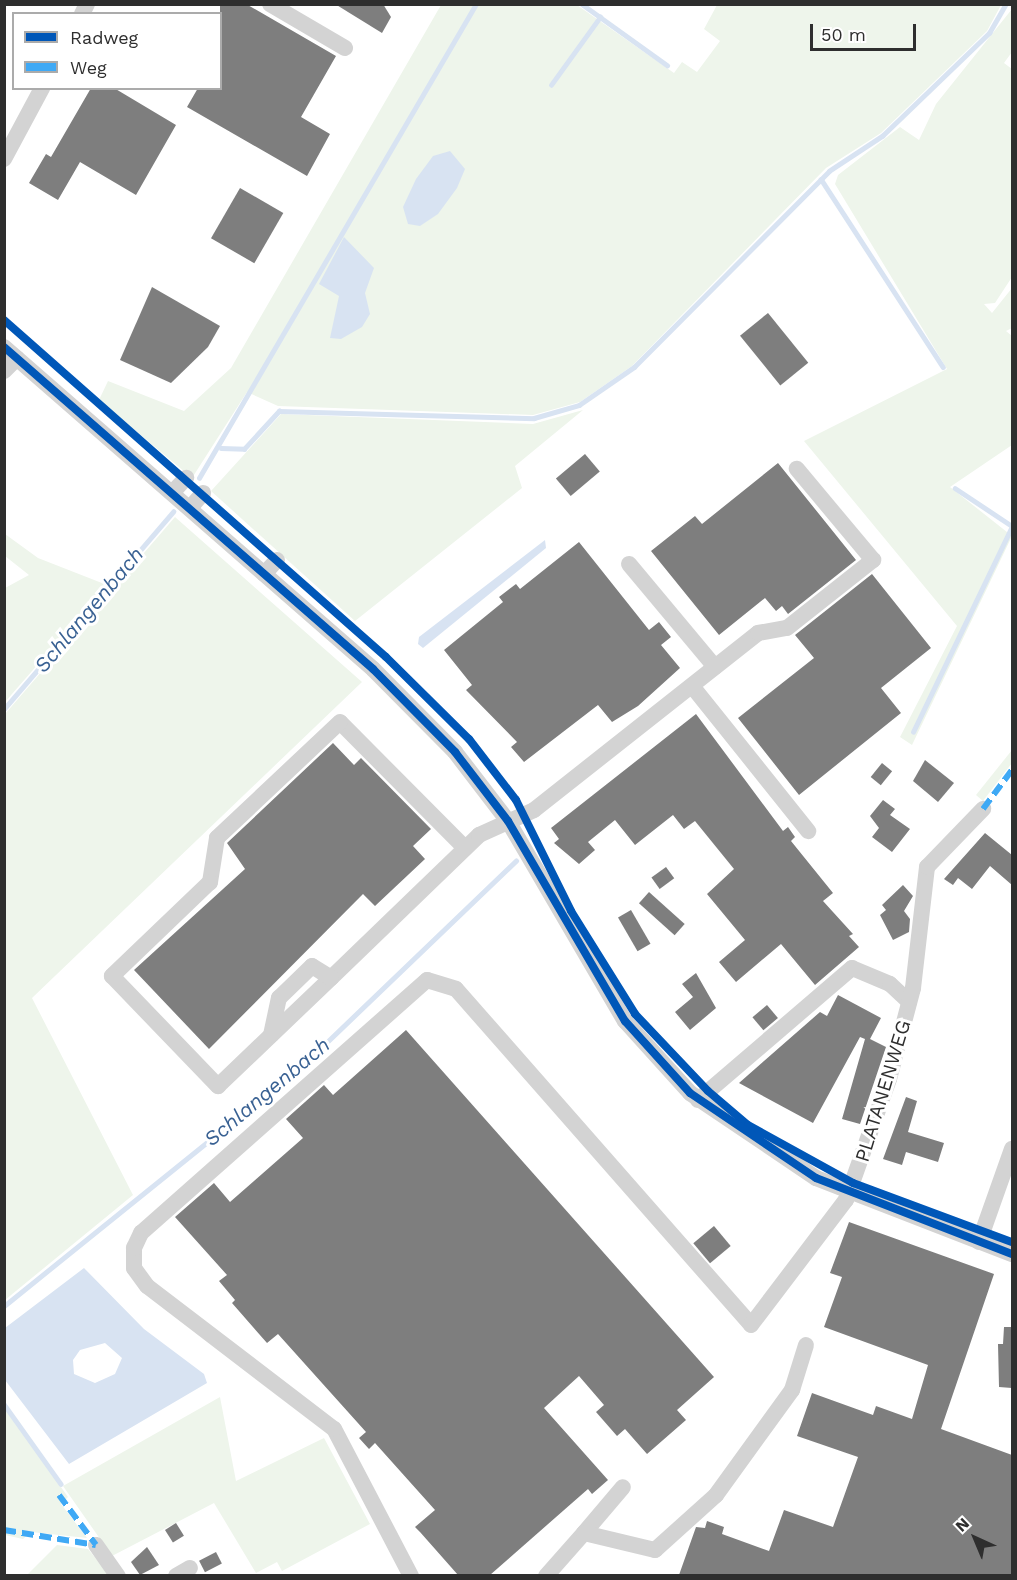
<!DOCTYPE html>
<style>
body{margin:0}
#map{position:relative;width:1017px;height:1580px;overflow:hidden;background:#fff;font-family:"Work Sans",sans-serif}
div>[style]{position:absolute}
.green>*{inset:0;background:#eef5eb}
.water>*{inset:0;background:#d8e3f2}
.stream>*{height:4.5px;margin:-2.25px;padding:0 2.25px;transform-origin:2.25px;border-radius:2.25px;background:#d8e3f2}
.building>*{inset:0;background:#7e7e7e;transform-origin:0 0}
.minor>*{height:16px;margin:-8px;padding:0 8px;transform-origin:8px;border-radius:8px;background:#d3d3d3}
.quiet>*{height:6px;margin-top:-3px;transform-origin:0;background:repeating-linear-gradient(90deg,#3fa9f5 0 12px,transparent 0 18px)}
.cycleway>*{height:8px;margin:-4px;padding:0 4px;transform-origin:4px;border-radius:4px;background:#0057b8}
span{translate:-50% -50%;white-space:nowrap;text-align:center;line-height:1.15;-webkit-text-stroke:6px #fff;paint-order:stroke}
.street-label{font-size:20px;color:#2e2e2e}
.water-label{font-size:21px;color:#396193;font-style:italic}
.frame{position:absolute;inset:0;border:6px solid #2e2e2e;pointer-events:none}
.legend{position:absolute;left:12px;top:12px;width:210px;height:78px;box-sizing:border-box;background:#fff;border:2px solid #ababab;margin:0;padding:8px 10px;list-style:none;font-size:18px;color:#2e2e2e}
.legend li{display:flex;align-items:center;gap:12px;height:30px}
.legend b{width:30px;border:2px solid #ababab}
.north{position:absolute;left:945px;top:1508px;width:60px;height:60px;-webkit-text-stroke:4px #fff;paint-order:stroke;rotate:316deg;font-size:16px;font-weight:700;line-height:24px;text-align:center;color:#2e2e2e}
.north::after{content:'';display:block;margin:auto;width:21px;height:27px;background:#2e2e2e;clip-path:polygon(50% 0,100% 100%,50% 72%,0 100%)}
.scale{position:absolute;left:810px;top:24px;width:106px;height:27px;box-sizing:border-box;border:3px solid #2e2e2e;border-top:0;padding-left:8px;font-size:18px;line-height:21px;white-space:nowrap;color:#2e2e2e;-webkit-text-stroke:4px #fff;paint-order:stroke}
</style>
<div id="map">
<div class="green">
<i style="clip-path:polygon(441px 5px,577px 5px,674px 73px,682px 62px,697px 72px,720px 41px,704px 29px,717px 5px,1001px 5px,987px 31px,881px 133px,826px 168px,632px 366px,580px 402px,533px 415px,278px 406px,247px 392px,192px 478px,99px 400px,108px 381px,184px 411px,231px 368px)"></i>
<i style="clip-path:polygon(1012px 9px,1012px 52px,1004px 63px,1012px 69px,1012px 277px,995px 303px,984px 304px,992px 313px,1012px 288px,1012px 328px,1006px 331px,1012px 336px,1012px 445px,950px 487px,1012px 536px,912px 745px,900px 737px,957px 626px,804px 441px,947px 369px,835px 184px,838px 175px,900px 127px,919px 140px,936px 104px)"></i>
<i style="clip-path:polygon(583px 410px,515px 466px,522px 488px,355px 621px,211px 491px,281px 414px,533px 424px)"></i>
<i style="clip-path:polygon(175px 517px,362px 682px,32px 998px,133px 1195px,5px 1300px,5px 714px)"></i>
<i style="clip-path:polygon(5px 534px,38px 558px,107px 585px,5px 702px,5px 588px,29px 575px,5px 556px)"></i>
<i style="clip-path:polygon(1012px 750px,1012px 763px,983px 801px,976px 795px)"></i>
<i style="clip-path:polygon(220px 1397px,236px 1481px,324px 1438px,370px 1524px,282px 1571px,277px 1562px,256px 1573px,214px 1503px,112px 1556px,63px 1486px)"></i>
<i style="clip-path:polygon(5px 1408px,68px 1497px,61px 1504px,87px 1538px,31px 1532px,23px 1539px,5px 1535px)"></i>
<i style="clip-path:polygon(57px 1545px,88px 1549px,110px 1576px,26px 1576px)"></i>
</div>
<div class="water">
<i style="clip-path:polygon(450px 151px,465px 169px,457px 188px,438px 214px,420px 226px,408px 224px,403px 207px,416px 179px,433px 156px)"></i>
<i style="clip-path:polygon(344px 237px,374px 268px,365px 293px,370px 314px,362px 327px,341px 339px,330px 338px,339px 296px,319px 284px)"></i>
<i style="clip-path:polygon(545px 540px,546px 548px,423px 648px,418px 644px,419px 637px)"></i>
<i style="clip-path:polygon(evenodd,84px 1268px,144px 1329px,204px 1374px,207px 1383px,69px 1464px,5px 1380px,5px 1328px,84px 1268px,105px 1343px,122px 1358px,115px 1374px,95px 1383px,74px 1374px,73px 1360px,80px 1350px,105px 1343px)"></i>
</div>
<div class="stream">
<i style="left:582px;top:4px;width:105px;rotate:35.7deg"></i>
<i style="left:551px;top:85px;width:84px;rotate:-54.2deg"></i>
<i style="left:821px;top:179px;width:224px;rotate:57deg"></i>
<i style="left:221px;top:448px;width:23px;rotate:2deg"></i>
<i style="left:244px;top:449px;width:52px;rotate:-47.4deg"></i>
<i style="left:279px;top:411px;width:255px;rotate:1.6deg"></i>
<i style="left:534px;top:418px;width:47px;rotate:-16.1deg"></i>
<i style="left:579px;top:405px;width:67px;rotate:-34.6deg"></i>
<i style="left:634px;top:367px;width:276px;rotate:-45.1deg"></i>
<i style="left:829px;top:171px;width:64px;rotate:-33.4deg"></i>
<i style="left:882px;top:136px;width:149px;rotate:-43.9deg"></i>
<i style="left:989px;top:33px;width:34px;rotate:-60deg"></i>
<i style="left:199px;top:478px;width:549px;rotate:-59.7deg"></i>
<i style="left:955px;top:488px;width:69px;rotate:33.7deg"></i>
<i style="left:4px;top:709px;width:260px;rotate:-49.4deg"></i>
<i style="left:913px;top:732px;width:229px;rotate:-64.3deg"></i>
<i style="left:4px;top:1306px;width:384px;rotate:-38.9deg"></i>
<i style="left:303px;top:1065px;width:295px;rotate:-43.8deg"></i>
<i style="left:4px;top:1404px;width:98px;rotate:54.5deg"></i>
</div>
<div class="building">
<i style="clip-path:polygon(220px 4px,246px 4px,336px 56px,301px 117px,330px 134px,307px 176px,187px 107px,198px 88px,220px 88px)"></i>
<i style="clip-path:polygon(335px 4px,383px 4px,391px 17px,382px 33px)"></i>
<i style="clip-path:polygon(91px 88px,114px 88px,176px 125px,136px 195px,80px 162px,58px 200px,29px 183px,46px 154px,51px 157px)"></i>
<i style="left:240px;top:188px;width:50px;height:58px;rotate:30deg"></i>
<i style="clip-path:polygon(152px 287px,220px 326px,208px 347px,171px 383px,120px 360px)"></i>
<i style="left:768px;top:313px;width:64px;height:36px;rotate:51deg"></i>
<i style="left:585px;top:454px;width:23px;height:38px;rotate:50deg"></i>
<i style="clip-path:polygon(778px 463px,856px 560px,788px 614px,782px 606px,776px 611px,765px 598px,719px 635px,651px 551px,695px 516px,702px 524px)"></i>
<i style="clip-path:polygon(579px 542px,649px 630px,659px 622px,671px 637px,661px 645px,680px 668px,638px 706px,612px 722px,598px 705px,524px 762px,511px 747px,517px 742px,466px 690px,472px 685px,444px 650px,503px 602px,499px 597px,516px 584px,520px 589px)"></i>
<i style="clip-path:polygon(872px 574px,931px 648px,881px 688px,901px 713px,799px 795px,738px 718px,814px 658px,795px 635px)"></i>
<i style="clip-path:polygon(696px 714px,783px 831px,788px 827px,795px 837px,791px 841px,833px 893px,823px 901px,853px 934px,849px 936px,859px 947px,815px 985px,781px 944px,736px 982px,719px 962px,745px 940px,707px 894px,734px 869px,695px 821px,684px 829px,673px 815px,635px 845px,615px 820px,588px 842px,595px 850px,579px 864px,554px 843px,559px 839px,551px 828px)"></i>
<i style="clip-path:polygon(333px 743px,354px 765px,361px 758px,431px 829px,413px 846px,425px 859px,375px 906px,363px 894px,209px 1049px,134px 970px,245px 869px,227px 843px)"></i>
<i style="clip-path:polygon(925px 760px,954px 783px,938px 802px,913px 781px)"></i>
<i style="left:882px;top:763px;width:13px;height:18px;rotate:39deg"></i>
<i style="clip-path:polygon(883px 800px,895px 809px,890px 815px,910px 829px,892px 852px,872px 837px,879px 828px,870px 816px)"></i>
<i style="clip-path:polygon(985px 833px,1012px 855px,1012px 885px,990px 866px,972px 889px,958px 878px,953px 885px,944px 879px)"></i>
<i style="left:666px;top:867px;width:14px;height:18px;rotate:54deg"></i>
<i style="clip-path:polygon(903px 885px,913px 896px,904px 911px,910px 919px,909px 932px,893px 940px,880px 915px,886px 910px,882px 905px)"></i>
<i style="left:649px;top:892px;width:48px;height:15px;rotate:42deg"></i>
<i style="left:631px;top:910px;width:39px;height:15px;rotate:60deg"></i>
<i style="clip-path:polygon(696px 973px,716px 1008px,690px 1030px,675px 1012px,693px 997px,682px 984px)"></i>
<i style="clip-path:polygon(838px 995px,881px 1018px,870px 1039px,886px 1047px,860px 1124px,842px 1119px,865px 1039px,860px 1037px,813px 1123px,739px 1083px,820px 1012px,827px 1016px)"></i>
<i style="left:767px;top:1005px;width:17px;height:19px;rotate:50deg"></i>
<i style="clip-path:polygon(406px 1030px,714px 1377px,677px 1410px,686px 1420px,647px 1454px,625px 1429px,617px 1436px,596px 1412px,604px 1405px,579px 1376px,544px 1408px,608px 1480px,592px 1494px,588px 1489px,490px 1575px,458px 1575px,420px 1532px,415px 1527px,435px 1510px,375px 1443px,369px 1449px,359px 1438px,366px 1432px,278px 1334px,267px 1343px,232px 1303px,235px 1300px,219px 1281px,227px 1275px,175px 1217px,214px 1183px,230px 1202px,303px 1138px,286px 1119px,324px 1085px,333px 1095px)"></i>
<i style="clip-path:polygon(906px 1097px,917px 1101px,908px 1132px,944px 1143px,938px 1162px,906px 1152px,902px 1165px,883px 1159px)"></i>
<i style="clip-path:polygon(849px 1222px,994px 1274px,941px 1429px,1012px 1455px,1012px 1575px,679px 1575px,696px 1527px,705px 1528px,707px 1521px,724px 1527px,722px 1534px,769px 1551px,784px 1510px,833px 1527px,858px 1457px,797px 1436px,812px 1393px,873px 1415px,876px 1406px,912px 1419px,928px 1365px,824px 1327px,842px 1277px,830px 1273px)"></i>
<i style="left:714px;top:1226px;width:26px;height:27px;rotate:50deg"></i>
<i style="clip-path:polygon(1004px 1327px,1012px 1327px,1012px 1388px,999px 1387px,998px 1344px,1003px 1344px)"></i>
<i style="left:176px;top:1523px;width:15px;height:13px;rotate:58deg"></i>
<i style="clip-path:polygon(147px 1547px,159px 1565px,140px 1575px,131px 1562px)"></i>
<i style="left:216px;top:1552px;width:13px;height:19px;rotate:63deg"></i>
</div>
<div class="minor">
<i style="left:270px;top:4px;width:87px;rotate:30.4deg"></i>
<i style="left:82px;top:14px;width:11px;rotate:-63deg"></i>
<i style="left:4px;top:159px;width:81px;rotate:-61.8deg"></i>
<i style="left:4px;top:347px;width:490px;rotate:41.1deg"></i>
<i style="left:373px;top:669px;width:117px;rotate:45.3deg"></i>
<i style="left:455px;top:752px;width:87px;rotate:52.5deg"></i>
<i style="left:508px;top:821px;width:232px;rotate:59.7deg"></i>
<i style="left:625px;top:1021px;width:97px;rotate:47.9deg"></i>
<i style="left:690px;top:1093px;width:152px;rotate:34deg"></i>
<i style="left:816px;top:1178px;width:210px;rotate:21.2deg"></i>
<i style="left:4px;top:371px;width:18px;rotate:-45deg"></i>
<i style="left:172px;top:493px;width:21px;rotate:-47deg"></i>
<i style="left:190px;top:508px;width:20px;rotate:-49deg"></i>
<i style="left:629px;top:564px;width:134px;rotate:50.1deg"></i>
<i style="left:264px;top:574px;width:19px;rotate:-47deg"></i>
<i style="left:692px;top:686px;width:186px;rotate:51.3deg"></i>
<i style="left:465px;top:848px;width:177px;rotate:-134.8deg"></i>
<i style="left:340px;top:722px;width:169px;rotate:136.7deg"></i>
<i style="left:217px;top:838px;width:45px;rotate:99deg"></i>
<i style="left:210px;top:882px;width:136px;rotate:136.2deg"></i>
<i style="left:112px;top:976px;width:153px;rotate:46.1deg"></i>
<i style="left:218px;top:1086px;width:156px;rotate:-43.7deg"></i>
<i style="left:331px;top:978px;width:206px;rotate:-44deg"></i>
<i style="left:479px;top:835px;width:60px;rotate:-24.4deg"></i>
<i style="left:534px;top:810px;width:285px;rotate:-38.3deg"></i>
<i style="left:758px;top:633px;width:29px;rotate:-10deg"></i>
<i style="left:787px;top:628px;width:110px;rotate:-38.3deg"></i>
<i style="left:873px;top:560px;width:119px;rotate:-129.9deg"></i>
<i style="left:271px;top:1035px;width:38px;rotate:-78deg"></i>
<i style="left:279px;top:998px;width:46px;rotate:-44.1deg"></i>
<i style="left:312px;top:966px;width:22px;rotate:32deg"></i>
<i style="left:698px;top:1100px;width:203px;rotate:-40.6deg"></i>
<i style="left:852px;top:968px;width:41px;rotate:22.8deg"></i>
<i style="left:890px;top:984px;width:26px;rotate:43deg"></i>
<i style="left:979px;top:1242px;width:99px;rotate:-70.5deg"></i>
<i style="left:584px;top:1533px;width:60px;rotate:-49.7deg"></i>
<i style="left:96px;top:1545px;width:38px;rotate:55deg"></i>
<i style="left:176px;top:1576px;width:16px;rotate:-30deg"></i>
<i style="left:411px;top:1576px;width:166px;rotate:-117.6deg"></i>
<i style="left:334px;top:1429px;width:235px;rotate:-142.6deg"></i>
<i style="left:147px;top:1286px;width:22px;rotate:-126deg"></i>
<i style="left:134px;top:1268px;width:20px;rotate:-90deg"></i>
<i style="left:134px;top:1248px;width:17px;rotate:-65deg"></i>
<i style="left:141px;top:1233px;width:382px;rotate:-41.5deg"></i>
<i style="left:427px;top:980px;width:30px;rotate:17deg"></i>
<i style="left:456px;top:989px;width:447px;rotate:48.7deg"></i>
<i style="left:751px;top:1325px;width:157px;rotate:-52.8deg"></i>
<i style="left:846px;top:1200px;width:128px;rotate:-70.4deg"></i>
<i style="left:889px;top:1079px;width:94px;rotate:-75.2deg"></i>
<i style="left:913px;top:988px;width:122px;rotate:-83.4deg"></i>
<i style="left:927px;top:867px;width:81px;rotate:-46deg"></i>
<i style="left:546px;top:1576px;width:57px;rotate:-48.5deg"></i>
<i style="left:584px;top:1533px;width:73px;rotate:13.5deg"></i>
<i style="left:655px;top:1550px;width:82px;rotate:-42deg"></i>
<i style="left:716px;top:1495px;width:130px;rotate:-54.1deg"></i>
<i style="left:792px;top:1390px;width:47px;rotate:-72.7deg"></i>
</div>
<div class="quiet">
<i style="left:983px;top:809px;width:49px;rotate:-53.4deg"></i>
<i style="left:59px;top:1495px;width:62px;rotate:53.5deg"></i>
<i style="left:4px;top:1530px;width:93px;rotate:9.3deg"></i>
</div>
<div class="cycleway">
<i style="left:4px;top:320px;width:509px;rotate:41.42deg"></i>
<i style="left:386px;top:657px;width:117px;rotate:44.7deg"></i>
<i style="left:469px;top:739px;width:77px;rotate:52.4deg"></i>
<i style="left:516px;top:800px;width:124px;rotate:63.6deg"></i>
<i style="left:571px;top:911px;width:121px;rotate:58.1deg"></i>
<i style="left:635px;top:1014px;width:106px;rotate:46.5deg"></i>
<i style="left:708px;top:1091px;width:52px;rotate:40.4deg"></i>
<i style="left:748px;top:1125px;width:120px;rotate:28.9deg"></i>
<i style="left:853px;top:1183px;width:170px;rotate:20.4deg"></i>
<i style="left:4px;top:347px;width:490px;rotate:41.1deg"></i>
<i style="left:373px;top:669px;width:117px;rotate:45.3deg"></i>
<i style="left:455px;top:752px;width:87px;rotate:52.5deg"></i>
<i style="left:508px;top:821px;width:232px;rotate:59.7deg"></i>
<i style="left:625px;top:1021px;width:97px;rotate:47.9deg"></i>
<i style="left:690px;top:1093px;width:152px;rotate:34deg"></i>
<i style="left:816px;top:1178px;width:210px;rotate:21.2deg"></i>
</div>
<div class="street-label">
<span style="left:883px;top:1091px;rotate:-73deg">PLATANENWEG</span>
</div>
<div class="water-label">
<span style="left:89px;top:610px;rotate:-50deg">Schlangenbach</span>
<span style="left:267px;top:1092px;rotate:-40deg">Schlangenbach</span>
</div>
<div class="frame"></div>
<ul class="legend">
<li><b style="height:8px;background:#0057b8"></b>Radweg</li>
<li><b style="height:8px;background:#3fa9f5"></b>Weg</li>
</ul>
<div class="north">N</div>
<div class="scale">50 m</div>
</div>
